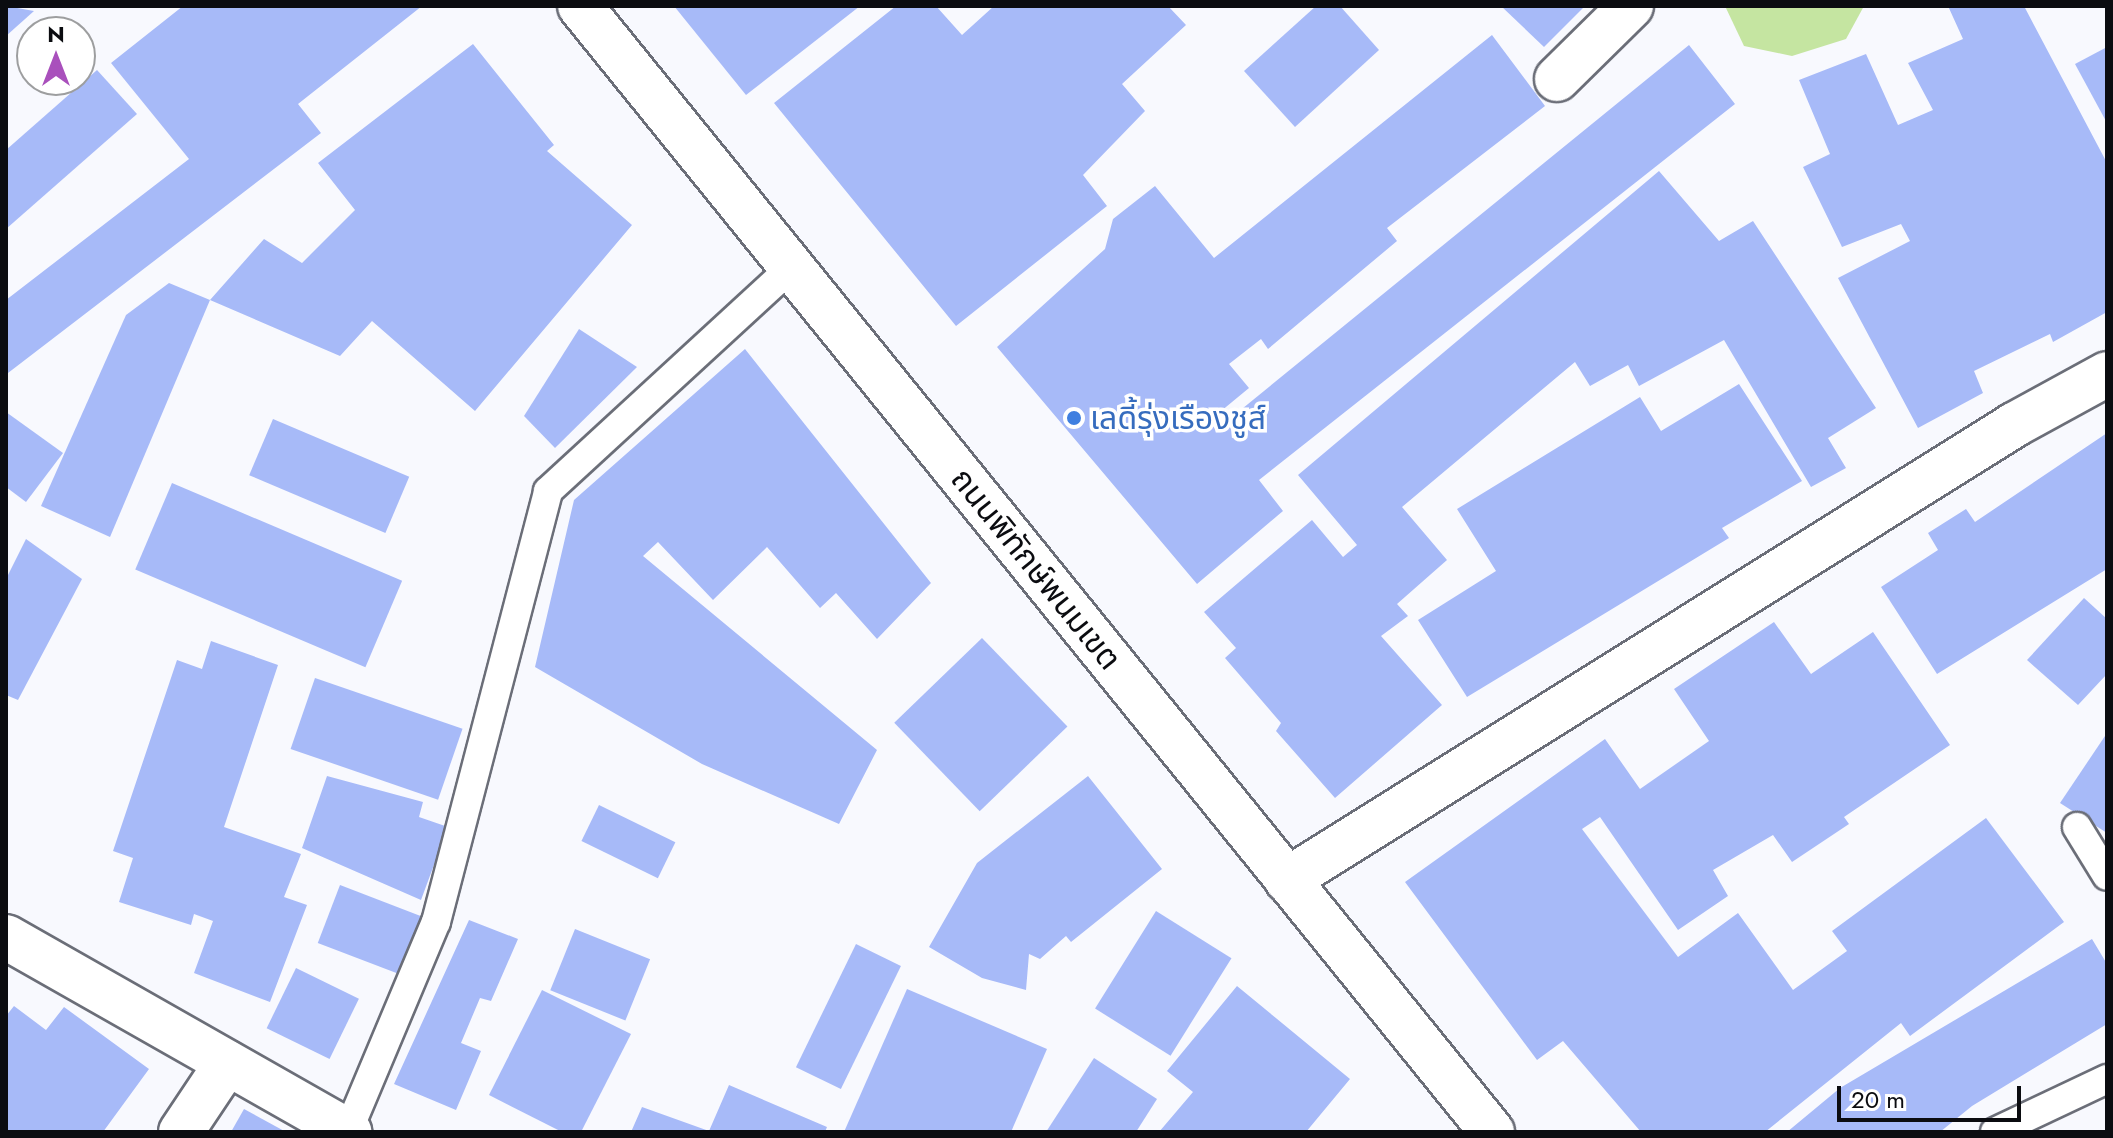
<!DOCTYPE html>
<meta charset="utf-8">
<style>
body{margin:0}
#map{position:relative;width:2113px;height:1138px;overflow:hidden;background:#f8f9fe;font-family:Jost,"Noto Sans Thai",sans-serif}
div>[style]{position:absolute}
.green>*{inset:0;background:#c5e5a1}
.building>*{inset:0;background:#a7baf8;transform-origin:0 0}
.roads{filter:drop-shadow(2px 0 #6b6e78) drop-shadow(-2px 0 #6b6e78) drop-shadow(0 2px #6b6e78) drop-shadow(0 -2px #6b6e78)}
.service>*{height:28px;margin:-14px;padding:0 14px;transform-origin:14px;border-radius:14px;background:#fff}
.minor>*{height:44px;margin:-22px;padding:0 22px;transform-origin:22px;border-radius:22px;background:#fff}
.primary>*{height:44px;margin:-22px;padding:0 22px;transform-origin:22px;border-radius:22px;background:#fff}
.dots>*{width:22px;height:22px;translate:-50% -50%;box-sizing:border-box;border:4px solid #fff;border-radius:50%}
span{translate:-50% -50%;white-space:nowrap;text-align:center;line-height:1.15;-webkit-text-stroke:7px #fff;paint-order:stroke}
.shop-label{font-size:32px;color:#366cbe}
.left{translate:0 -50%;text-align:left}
.street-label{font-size:32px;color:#0b0c10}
.frame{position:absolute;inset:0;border:8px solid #0b0c10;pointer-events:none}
.north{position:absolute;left:16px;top:16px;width:80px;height:80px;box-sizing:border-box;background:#fff;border:2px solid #9d9e9f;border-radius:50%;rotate:0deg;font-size:22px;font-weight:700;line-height:32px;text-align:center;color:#0b0c10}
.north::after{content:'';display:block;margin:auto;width:28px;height:36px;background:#a950bc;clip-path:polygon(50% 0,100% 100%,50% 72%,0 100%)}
.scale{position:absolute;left:1837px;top:1086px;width:184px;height:36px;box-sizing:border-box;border:4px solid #0b0c10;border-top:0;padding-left:10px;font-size:24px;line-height:28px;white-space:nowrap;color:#0b0c10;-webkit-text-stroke:6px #fff;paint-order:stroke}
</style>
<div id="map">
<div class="green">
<i style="clip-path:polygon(1725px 6px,1864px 6px,1846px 39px,1792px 56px,1744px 46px)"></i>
</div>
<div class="building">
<i style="clip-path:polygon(6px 6px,34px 11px,6px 36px)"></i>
<i style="clip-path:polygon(183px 6px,422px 6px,298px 104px,321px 133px,8px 373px,6px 300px,189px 159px,111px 63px)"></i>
<i style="clip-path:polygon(674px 6px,860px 6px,746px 95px)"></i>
<i style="clip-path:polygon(896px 6px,936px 6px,962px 35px,994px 6px,1168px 6px,1186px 25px,1122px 84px,1145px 111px,1083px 175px,1107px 206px,956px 326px,774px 103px)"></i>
<i style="clip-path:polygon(1316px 6px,1340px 6px,1379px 50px,1295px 127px,1244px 71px)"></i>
<i style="clip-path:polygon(1501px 6px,1585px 6px,1544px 47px)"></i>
<i style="clip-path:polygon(1948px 6px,2024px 6px,2107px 163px,2107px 312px,2053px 342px,2050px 334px,1974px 371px,1983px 393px,1918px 428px,1838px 278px,1910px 241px,1901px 224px,1842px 247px,1803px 167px,1830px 154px,1799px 80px,1866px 54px,1898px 125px,1933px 110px,1908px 63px,1963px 39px)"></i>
<i style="clip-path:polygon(1492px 35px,1545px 106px,1387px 228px,1397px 241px,1268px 349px,1261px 339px,1229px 364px,1249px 388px,1209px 421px,1216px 430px,1689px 45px,1735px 104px,1259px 480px,1283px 511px,1197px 584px,997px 347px,1105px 249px,1113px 219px,1155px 186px,1214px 258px)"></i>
<i style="clip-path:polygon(473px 44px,554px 145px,547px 151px,632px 225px,475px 411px,372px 321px,340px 356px,210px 300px,264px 239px,302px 263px,355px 210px,318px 163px)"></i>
<i style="clip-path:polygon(2107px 47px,2107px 123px,2075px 64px)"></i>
<i style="clip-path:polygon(97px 70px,137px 114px,6px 229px,6px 150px)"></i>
<i style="clip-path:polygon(1659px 171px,1719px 241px,1753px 221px,1876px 408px,1828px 438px,1846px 468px,1811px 487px,1724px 340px,1639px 386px,1628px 365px,1590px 386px,1575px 362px,1402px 507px,1447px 560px,1397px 604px,1408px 616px,1381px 636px,1442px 705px,1335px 798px,1276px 731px,1281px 723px,1225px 658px,1236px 648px,1204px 612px,1312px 520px,1343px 557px,1357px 545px,1298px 475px)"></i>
<i style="clip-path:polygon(169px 283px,210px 300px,110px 537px,41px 506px,126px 315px)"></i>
<i style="clip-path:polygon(579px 329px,637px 367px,555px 448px,524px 416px)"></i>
<i style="clip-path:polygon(745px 349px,931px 583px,877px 639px,836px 593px,820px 608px,767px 547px,713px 600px,658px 542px,643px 556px,877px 750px,839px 824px,702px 764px,535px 667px,574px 500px)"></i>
<i style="clip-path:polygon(1739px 384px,1802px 481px,1722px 528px,1729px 538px,1467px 697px,1418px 620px,1496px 571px,1457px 509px,1640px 397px,1661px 431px)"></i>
<i style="clip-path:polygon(6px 412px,63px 453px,26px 502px,6px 487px)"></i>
<i style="left:273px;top:419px;width:148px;height:61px;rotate:23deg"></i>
<i style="clip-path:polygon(2107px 433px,2107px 569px,1937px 674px,1881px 587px,1938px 550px,1928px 533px,1966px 509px,1975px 522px)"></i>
<i style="left:172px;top:483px;width:250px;height:94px;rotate:23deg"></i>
<i style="clip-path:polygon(26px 539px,82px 579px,18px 700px,6px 695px,6px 579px)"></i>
<i style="clip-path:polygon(2084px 598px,2107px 619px,2107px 674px,2078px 705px,2027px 660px)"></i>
<i style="clip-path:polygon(1774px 622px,1811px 674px,1873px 632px,1950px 745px,1844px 817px,1849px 824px,1792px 862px,1773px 835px,1713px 870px,1728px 896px,1678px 930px,1600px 817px,1582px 829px,1678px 957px,1738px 913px,1793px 990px,1847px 951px,1832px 931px,1986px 818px,2064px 922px,1910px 1036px,1901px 1023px,1765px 1132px,1641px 1132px,1563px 1041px,1537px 1060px,1405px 882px,1605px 739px,1640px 789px,1709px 741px,1674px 689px)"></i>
<i style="left:982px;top:638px;width:123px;height:122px;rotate:46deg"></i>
<i style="clip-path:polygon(211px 641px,278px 665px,224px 827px,301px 854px,284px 897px,307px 905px,270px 1002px,194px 973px,213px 921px,194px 914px,191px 925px,119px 902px,133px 858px,113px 851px,177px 660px,202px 669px)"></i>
<i style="left:315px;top:678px;width:156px;height:75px;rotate:19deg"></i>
<i style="clip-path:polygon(2107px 733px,2107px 833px,2060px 803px)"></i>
<i style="clip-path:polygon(327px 776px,423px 802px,419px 817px,448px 827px,421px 900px,302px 848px)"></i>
<i style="clip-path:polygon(1088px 776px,1162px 869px,1071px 942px,1066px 936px,1040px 959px,1029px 954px,1026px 990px,982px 978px,929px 947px,977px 863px)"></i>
<i style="left:599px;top:805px;width:85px;height:40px;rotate:26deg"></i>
<i style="left:340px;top:885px;width:87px;height:62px;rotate:21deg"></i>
<i style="left:1156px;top:911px;width:89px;height:115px;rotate:32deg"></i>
<i style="clip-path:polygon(469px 920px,518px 939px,491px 1001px,480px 998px,461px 1043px,481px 1051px,456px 1110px,394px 1084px)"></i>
<i style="left:575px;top:929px;width:81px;height:66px;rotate:22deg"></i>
<i style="clip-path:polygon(2092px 939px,2107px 964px,2107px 1024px,1972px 1106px,1940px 1132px,1787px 1132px,1840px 1088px)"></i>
<i style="left:856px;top:944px;width:50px;height:137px;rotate:26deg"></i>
<i style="left:296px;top:968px;width:70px;height:67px;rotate:26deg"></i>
<i style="clip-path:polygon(1237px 986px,1350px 1079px,1306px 1132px,1159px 1132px,1193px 1092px,1167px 1071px)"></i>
<i style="clip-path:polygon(907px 989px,1047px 1049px,1011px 1132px,844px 1132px)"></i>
<i style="clip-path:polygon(542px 990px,631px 1034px,581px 1132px,562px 1132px,489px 1095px)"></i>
<i style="clip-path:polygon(14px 1006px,46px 1030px,64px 1007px,149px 1069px,103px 1132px,6px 1132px,6px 1016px)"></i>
<i style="clip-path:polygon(1094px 1058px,1157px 1099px,1136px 1132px,1046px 1132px)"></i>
<i style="clip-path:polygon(729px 1085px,827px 1127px,825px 1132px,631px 1132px,642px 1107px,709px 1131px)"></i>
<i style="clip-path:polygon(244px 1109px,286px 1132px,231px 1132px)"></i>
</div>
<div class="roads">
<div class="service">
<i style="left:2077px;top:827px;width:57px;rotate:58.5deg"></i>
<i style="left:348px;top:1131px;width:227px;rotate:-67.2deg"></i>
<i style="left:436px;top:922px;width:445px;rotate:-75.4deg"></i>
<i style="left:548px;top:491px;width:331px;rotate:-42.6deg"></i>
<i style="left:1995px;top:1132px;width:124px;rotate:-25.3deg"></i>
</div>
<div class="minor">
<i style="left:1557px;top:79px;width:104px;rotate:-44.6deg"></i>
<i style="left:1287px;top:880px;width:858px;rotate:-32.04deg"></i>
<i style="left:2014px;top:425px;width:106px;rotate:-28.7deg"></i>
<i style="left:6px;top:937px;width:395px;rotate:29.6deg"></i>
<i style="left:181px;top:1132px;width:83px;rotate:-56.3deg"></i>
</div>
<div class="primary">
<i style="left:580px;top:6px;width:1449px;rotate:50.99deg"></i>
</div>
</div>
<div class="dots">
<i style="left:1074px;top:418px;background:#3f7fe0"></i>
</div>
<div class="shop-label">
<span class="left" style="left:1090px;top:418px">เลดี้รุ่งเรืองชูส์</span>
</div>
<div class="street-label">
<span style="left:1036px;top:569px;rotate:51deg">ถนนพิทักษ์พนมเขต</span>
</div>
<div class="frame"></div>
<div class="north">N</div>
<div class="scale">20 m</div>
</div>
